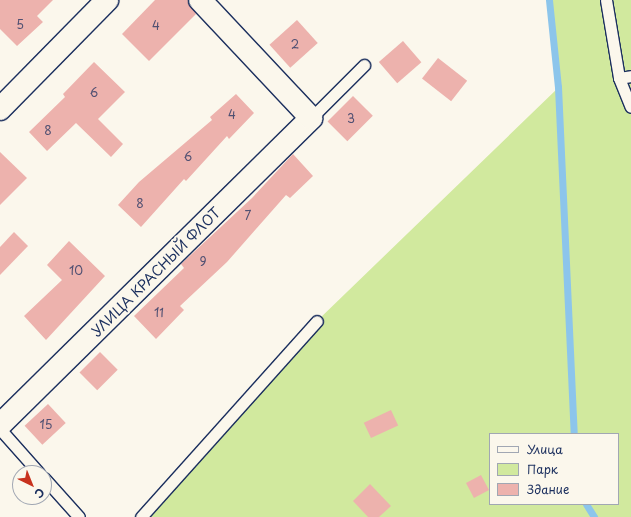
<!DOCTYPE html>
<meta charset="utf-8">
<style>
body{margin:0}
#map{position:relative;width:631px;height:517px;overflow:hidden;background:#fbf7ec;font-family:"Playpen Sans",sans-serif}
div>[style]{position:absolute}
.green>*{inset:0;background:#d1e99e}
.stream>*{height:7px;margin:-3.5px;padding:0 3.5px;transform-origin:3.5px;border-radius:3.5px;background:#8cc5eb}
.building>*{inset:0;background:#edb2ad;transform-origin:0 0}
.roads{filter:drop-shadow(1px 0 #1b2f5e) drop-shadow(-1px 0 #1b2f5e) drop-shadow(0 1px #1b2f5e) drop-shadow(0 -1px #1b2f5e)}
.lane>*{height:11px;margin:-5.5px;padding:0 5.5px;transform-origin:5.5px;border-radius:5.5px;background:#fbf7ec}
.street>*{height:22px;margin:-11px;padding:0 11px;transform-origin:11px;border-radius:11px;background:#fbf7ec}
span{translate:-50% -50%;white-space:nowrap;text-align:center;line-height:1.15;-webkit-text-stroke:4px #fbf7ec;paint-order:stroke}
.number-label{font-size:12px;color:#505072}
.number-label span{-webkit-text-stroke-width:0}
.street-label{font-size:14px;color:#1b2f5e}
.legend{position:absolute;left:489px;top:433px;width:130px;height:72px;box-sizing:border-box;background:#fbf7ec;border:1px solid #a1a7b3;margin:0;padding:5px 7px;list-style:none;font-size:12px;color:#1b2f5e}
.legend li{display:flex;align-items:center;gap:8px;height:20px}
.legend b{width:20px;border:1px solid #a1a7b3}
.north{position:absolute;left:12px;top:465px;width:40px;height:40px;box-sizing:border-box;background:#fbf7ec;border:1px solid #a1a7b3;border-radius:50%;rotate:137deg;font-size:11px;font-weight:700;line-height:16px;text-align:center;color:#1b2f5e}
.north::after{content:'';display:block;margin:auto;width:14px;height:18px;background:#c8321e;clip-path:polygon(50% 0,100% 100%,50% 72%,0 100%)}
</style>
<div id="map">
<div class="green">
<i style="clip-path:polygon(evenodd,549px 0,631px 0,631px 517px,141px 517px,317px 321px,558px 88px,549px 0,490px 434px,618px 434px,618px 504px,490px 504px,490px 434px)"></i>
</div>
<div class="stream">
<i style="left:549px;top:0;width:87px;rotate:84.1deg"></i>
<i style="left:558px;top:87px;width:347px;rotate:87.4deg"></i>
<i style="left:586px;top:504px;width:15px;rotate:58deg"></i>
</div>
<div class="building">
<i style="clip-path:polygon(0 0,53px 0,37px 16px,43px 22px,17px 46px,0 29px)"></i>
<i style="clip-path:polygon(155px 0,188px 0,196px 14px,149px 61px,122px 34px)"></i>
<i style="left:297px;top:20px;width:31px;height:37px;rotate:48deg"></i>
<i style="left:403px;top:41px;width:28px;height:32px;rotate:49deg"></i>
<i style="left:438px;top:58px;width:37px;height:26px;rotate:38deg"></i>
<i style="clip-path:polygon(94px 62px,125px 92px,98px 119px,123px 144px,111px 157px,76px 123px,47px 151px,29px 132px,65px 97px,63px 94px)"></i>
<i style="clip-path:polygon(236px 94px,254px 113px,229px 139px,227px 136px,186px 181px,184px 179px,141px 227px,118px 205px,139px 182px,212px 120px,210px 117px)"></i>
<i style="left:353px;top:96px;width:28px;height:36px;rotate:45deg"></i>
<i style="clip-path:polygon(0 152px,27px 178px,0 205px)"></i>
<i style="clip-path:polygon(293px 154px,313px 176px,290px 198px,286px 195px,227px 262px,180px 306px,184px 310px,156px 339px,134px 316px,184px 268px,181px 264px,252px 198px)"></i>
<i style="clip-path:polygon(14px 232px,28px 246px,0 275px,0 247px)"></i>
<i style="clip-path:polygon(69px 241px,105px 276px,46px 340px,24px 316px,62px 280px,47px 265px)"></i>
<i style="left:100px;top:352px;width:25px;height:29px;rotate:45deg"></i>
<i style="left:48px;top:404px;width:26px;height:32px;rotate:47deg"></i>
<i style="left:391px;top:410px;width:17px;height:30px;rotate:65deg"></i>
<i style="left:481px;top:475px;width:17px;height:17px;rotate:62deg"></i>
<i style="clip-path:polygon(370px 484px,391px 506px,379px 517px,368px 517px,353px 501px)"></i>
</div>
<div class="roads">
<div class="lane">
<i style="left:606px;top:0;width:79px;rotate:80.5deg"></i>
<i style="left:619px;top:78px;width:31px;rotate:68deg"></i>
<i style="left:619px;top:78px;width:12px;rotate:-9deg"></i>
<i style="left:311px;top:118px;width:75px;rotate:-45deg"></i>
<i style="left:0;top:429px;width:59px;rotate:48.4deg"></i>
<i style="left:44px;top:478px;width:52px;rotate:48.1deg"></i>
<i style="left:141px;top:517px;width:263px;rotate:-48.1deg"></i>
</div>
<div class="street">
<i style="left:0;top:109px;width:153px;rotate:-45.5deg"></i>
<i style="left:0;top:425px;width:437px;rotate:-44.6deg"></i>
<i style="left:311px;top:118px;width:162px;rotate:-133.2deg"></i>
</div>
</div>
<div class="number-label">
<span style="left:20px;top:25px">5</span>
<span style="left:156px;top:26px">4</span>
<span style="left:295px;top:45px">2</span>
<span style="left:94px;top:93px">6</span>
<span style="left:232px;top:115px">4</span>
<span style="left:351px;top:119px">3</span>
<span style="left:48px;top:131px">8</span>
<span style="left:188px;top:157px">6</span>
<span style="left:140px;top:204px">8</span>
<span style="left:248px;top:216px">7</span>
<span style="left:203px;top:262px">9</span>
<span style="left:76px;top:271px">10</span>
<span style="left:159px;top:313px">11</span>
<span style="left:46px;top:425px">15</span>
</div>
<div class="street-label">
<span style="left:156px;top:272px;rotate:-45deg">УЛИЦА КРАСНЫЙ ФЛОТ</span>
</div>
<ul class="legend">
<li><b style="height:5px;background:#fbf7ec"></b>Улица</li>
<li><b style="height:11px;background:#d1e99e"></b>Парк</li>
<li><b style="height:11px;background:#edb2ad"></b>Здание</li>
</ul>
<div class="north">С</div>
</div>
